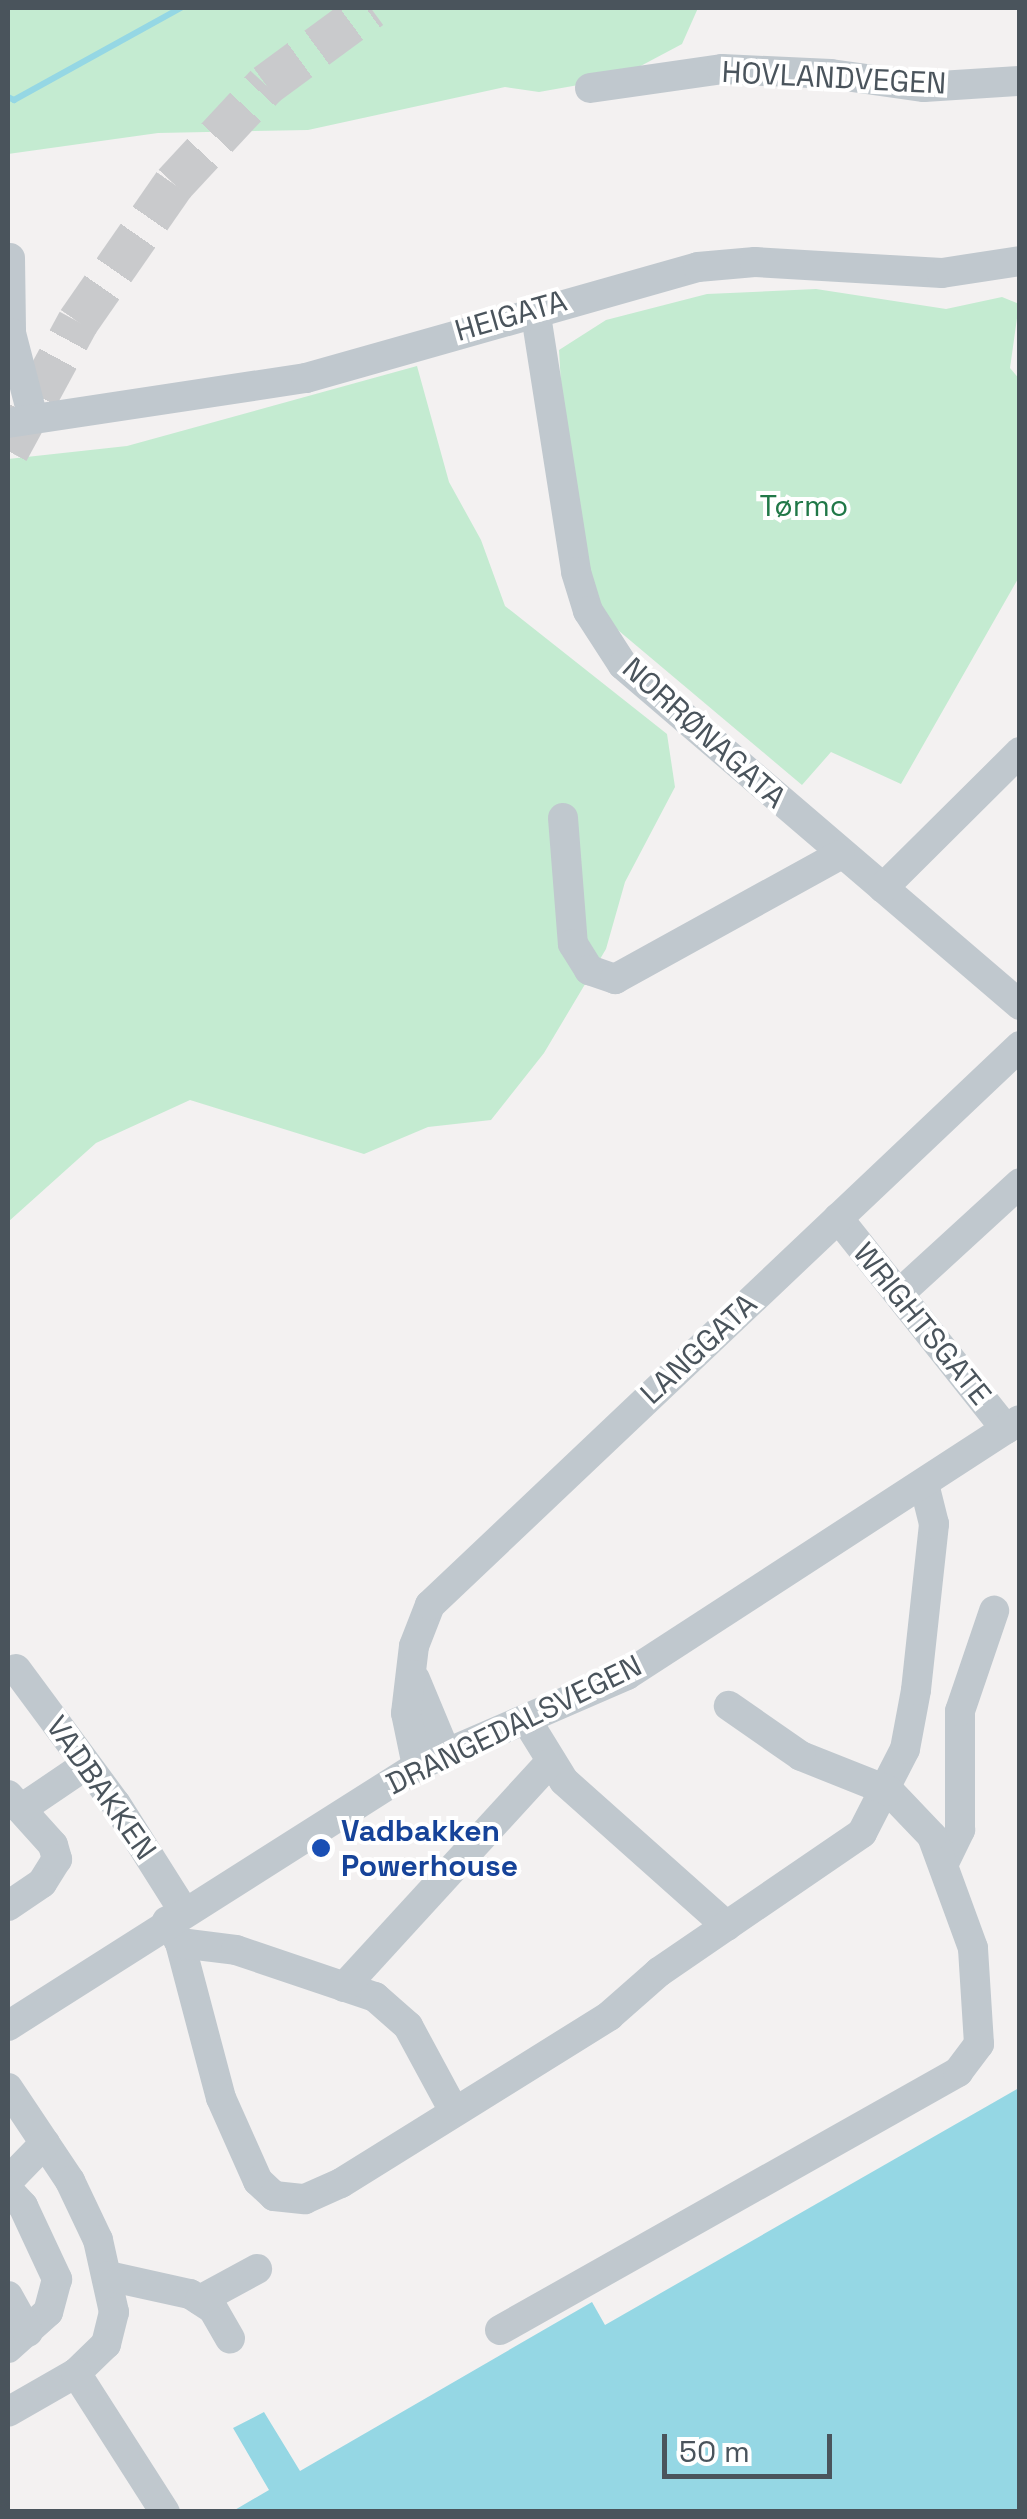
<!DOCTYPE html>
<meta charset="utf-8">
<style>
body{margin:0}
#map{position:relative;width:1027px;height:2519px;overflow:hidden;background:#f3f1f1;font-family:"Space Grotesk",sans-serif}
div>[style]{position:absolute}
.green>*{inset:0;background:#c4ebd1}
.water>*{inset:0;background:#95d7e4}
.stream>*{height:6px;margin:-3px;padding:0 3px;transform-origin:3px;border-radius:3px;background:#95d7e4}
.highway-tunnel>*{height:42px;margin-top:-21px;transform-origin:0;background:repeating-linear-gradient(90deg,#c9cacc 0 42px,transparent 0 63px)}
.minor>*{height:30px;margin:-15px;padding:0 15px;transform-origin:15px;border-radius:15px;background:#c0c8ce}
.dots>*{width:28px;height:28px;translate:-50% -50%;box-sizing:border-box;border:5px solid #fff;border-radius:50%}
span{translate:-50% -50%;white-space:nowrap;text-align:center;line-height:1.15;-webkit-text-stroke:8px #fff;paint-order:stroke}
.street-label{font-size:30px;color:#4a545c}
.park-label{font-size:30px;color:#217848}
.transit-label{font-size:30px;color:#164399;font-weight:700}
.left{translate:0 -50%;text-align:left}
.frame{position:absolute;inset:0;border:10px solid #4a545c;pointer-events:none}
.scale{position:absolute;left:662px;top:2434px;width:170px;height:45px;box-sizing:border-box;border:5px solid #4a545c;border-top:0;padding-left:12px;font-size:30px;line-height:35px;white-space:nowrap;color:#4a545c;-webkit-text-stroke:8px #fff;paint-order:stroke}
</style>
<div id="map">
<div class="green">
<i style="clip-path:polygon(8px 8px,698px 8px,682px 44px,618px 78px,539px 92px,505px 87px,308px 130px,158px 133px,8px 154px)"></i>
<i style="clip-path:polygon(816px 289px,946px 309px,1002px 297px,1019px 304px,1010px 368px,1020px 380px,1019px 577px,901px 784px,831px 752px,802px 785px,600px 615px,572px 573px,559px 350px,606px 320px,707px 294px)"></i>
<i style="clip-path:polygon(417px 366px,449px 482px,481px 540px,505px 606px,667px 734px,675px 787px,625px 882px,606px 949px,544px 1053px,491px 1120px,428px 1127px,364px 1154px,190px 1100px,96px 1143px,8px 1222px,8px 459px,127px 446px)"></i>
</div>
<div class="water">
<i style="clip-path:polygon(1019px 2088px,1019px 2511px,233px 2511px,269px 2490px,233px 2428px,264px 2412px,300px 2471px,592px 2302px,605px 2325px)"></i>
</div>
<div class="stream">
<i style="left:8px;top:97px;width:7px;rotate:27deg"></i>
<i style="left:14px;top:100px;width:191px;rotate:-28.9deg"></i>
</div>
<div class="highway-tunnel">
<i style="left:8px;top:451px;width:147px;rotate:-61.5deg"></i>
<i style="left:78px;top:322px;width:168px;rotate:-55.2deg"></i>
<i style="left:174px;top:184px;width:135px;rotate:-47.1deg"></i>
<i style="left:266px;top:85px;width:130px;rotate:-36.3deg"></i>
</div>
<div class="minor">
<i style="left:590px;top:88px;width:133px;rotate:-8.2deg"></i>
<i style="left:722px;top:69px;width:109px;rotate:2.6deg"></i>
<i style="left:831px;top:74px;width:94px;rotate:8deg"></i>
<i style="left:924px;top:87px;width:96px;rotate:-3.6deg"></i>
<i style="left:10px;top:258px;width:75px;rotate:89.2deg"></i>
<i style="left:11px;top:333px;width:88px;rotate:75.5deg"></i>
<i style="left:535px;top:309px;width:266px;rotate:81.1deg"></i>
<i style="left:576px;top:572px;width:41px;rotate:72.9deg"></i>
<i style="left:588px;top:611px;width:64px;rotate:57.1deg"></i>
<i style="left:623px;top:665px;width:523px;rotate:40.58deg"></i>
<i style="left:8px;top:423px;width:301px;rotate:-8.6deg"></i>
<i style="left:306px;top:378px;width:407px;rotate:-15.8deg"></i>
<i style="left:698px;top:267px;width:57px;rotate:-5deg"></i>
<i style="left:755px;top:262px;width:187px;rotate:3.4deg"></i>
<i style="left:942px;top:273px;width:79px;rotate:-8.7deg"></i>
<i style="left:563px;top:818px;width:126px;rotate:85.5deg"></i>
<i style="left:573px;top:944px;width:31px;rotate:58deg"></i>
<i style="left:589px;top:970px;width:28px;rotate:19deg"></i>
<i style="left:615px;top:979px;width:257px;rotate:-28.9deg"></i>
<i style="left:883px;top:888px;width:193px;rotate:-44.8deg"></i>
<i style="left:838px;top:1218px;width:270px;rotate:51.5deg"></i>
<i style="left:899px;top:1294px;width:164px;rotate:-42.5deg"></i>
<i style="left:16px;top:1669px;width:168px;rotate:53.5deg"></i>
<i style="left:116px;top:1804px;width:125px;rotate:57.7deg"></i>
<i style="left:415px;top:1679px;width:78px;rotate:67.4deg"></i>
<i style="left:527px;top:1721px;width:70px;rotate:58.3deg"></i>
<i style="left:564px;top:1781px;width:218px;rotate:41.7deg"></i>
<i style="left:417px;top:1766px;width:54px;rotate:-101.7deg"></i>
<i style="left:406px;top:1713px;width:67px;rotate:-83.2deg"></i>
<i style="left:414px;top:1646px;width:44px;rotate:-68.7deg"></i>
<i style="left:430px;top:1605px;width:813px;rotate:-43.45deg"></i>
<i style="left:8px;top:1795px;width:67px;rotate:48deg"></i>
<i style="left:53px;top:1845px;width:15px;rotate:74deg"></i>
<i style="left:57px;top:1859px;width:28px;rotate:122deg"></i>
<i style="left:42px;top:1883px;width:41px;rotate:145.9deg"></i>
<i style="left:21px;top:1809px;width:78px;rotate:-34.1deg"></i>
<i style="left:944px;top:1863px;width:37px;rotate:-64deg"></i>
<i style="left:960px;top:1830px;width:119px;rotate:-90deg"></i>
<i style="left:960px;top:1711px;width:106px;rotate:-71.2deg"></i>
<i style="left:167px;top:1921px;width:26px;rotate:59deg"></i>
<i style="left:180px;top:1943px;width:160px;rotate:75.2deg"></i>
<i style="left:221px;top:2098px;width:91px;rotate:66deg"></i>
<i style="left:258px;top:2181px;width:22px;rotate:43deg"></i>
<i style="left:274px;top:2196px;width:31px;rotate:6deg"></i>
<i style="left:305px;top:2199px;width:39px;rotate:-24deg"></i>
<i style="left:341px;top:2183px;width:316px;rotate:-31.9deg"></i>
<i style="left:609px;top:2016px;width:67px;rotate:-41.3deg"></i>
<i style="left:659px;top:1972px;width:246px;rotate:-34.4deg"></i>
<i style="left:862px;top:1833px;width:94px;rotate:-62.9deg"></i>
<i style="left:905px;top:1749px;width:60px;rotate:-79.4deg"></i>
<i style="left:916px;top:1690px;width:167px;rotate:-83.8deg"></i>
<i style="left:934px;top:1524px;width:41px;rotate:-104deg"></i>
<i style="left:180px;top:1943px;width:56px;rotate:7.1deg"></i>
<i style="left:236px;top:1950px;width:147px;rotate:18.7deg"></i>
<i style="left:375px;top:1997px;width:44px;rotate:41.3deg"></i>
<i style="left:408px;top:2026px;width:97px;rotate:61.6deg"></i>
<i style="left:344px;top:1987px;width:302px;rotate:-47.5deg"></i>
<i style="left:8px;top:2026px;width:485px;rotate:-32.4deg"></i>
<i style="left:417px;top:1766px;width:229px;rotate:-23.4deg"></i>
<i style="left:627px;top:1675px;width:468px;rotate:-33deg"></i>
<i style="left:8px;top:2088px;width:112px;rotate:56.3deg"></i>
<i style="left:70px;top:2181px;width:65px;rotate:64.6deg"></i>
<i style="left:98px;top:2240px;width:74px;rotate:77.5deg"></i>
<i style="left:114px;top:2312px;width:33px;rotate:104deg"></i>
<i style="left:106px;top:2344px;width:42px;rotate:136deg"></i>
<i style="left:76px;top:2373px;width:78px;rotate:150.2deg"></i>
<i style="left:8px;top:2181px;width:53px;rotate:-45.8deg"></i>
<i style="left:8px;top:2190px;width:22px;rotate:47deg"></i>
<i style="left:23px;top:2206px;width:81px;rotate:65deg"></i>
<i style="left:57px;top:2279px;width:34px;rotate:105deg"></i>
<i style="left:48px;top:2312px;width:54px;rotate:138deg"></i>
<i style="left:108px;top:2276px;width:84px;rotate:12.4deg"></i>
<i style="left:190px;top:2294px;width:27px;rotate:33deg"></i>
<i style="left:213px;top:2309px;width:34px;rotate:60deg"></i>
<i style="left:8px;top:2296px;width:41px;rotate:60.9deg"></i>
<i style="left:200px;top:2300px;width:65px;rotate:-28.5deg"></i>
<i style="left:500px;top:2330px;width:526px;rotate:-29.39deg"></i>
<i style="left:958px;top:2072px;width:35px;rotate:-53deg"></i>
<i style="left:979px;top:2044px;width:96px;rotate:-93.6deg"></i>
<i style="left:973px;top:1948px;width:119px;rotate:-110.1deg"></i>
<i style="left:932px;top:1836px;width:62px;rotate:-133.7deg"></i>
<i style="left:889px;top:1791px;width:95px;rotate:-158.3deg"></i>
<i style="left:801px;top:1756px;width:88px;rotate:-145.2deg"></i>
<i style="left:76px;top:2373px;width:165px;rotate:57.4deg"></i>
</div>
<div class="dots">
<i style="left:321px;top:1848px;background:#1a4fb4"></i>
</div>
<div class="street-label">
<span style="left:834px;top:78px;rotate:3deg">HOVLANDVEGEN</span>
<span style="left:511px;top:316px;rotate:-16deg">HEIGATA</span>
<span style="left:704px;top:733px;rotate:42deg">NORRØNAGATA</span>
<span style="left:922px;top:1324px;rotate:51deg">WRIGHTSGATE</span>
<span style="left:699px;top:1349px;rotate:-43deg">LANGGATA</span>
<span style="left:514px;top:1725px;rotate:-26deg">DRANGEDALSVEGEN</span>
<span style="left:101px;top:1788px;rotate:55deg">VADBAKKEN</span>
</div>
<div class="park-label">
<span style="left:804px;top:506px">Tørmo</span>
</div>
<div class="transit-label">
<span class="left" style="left:341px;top:1848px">Vadbakken<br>Powerhouse</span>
</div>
<div class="frame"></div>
<div class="scale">50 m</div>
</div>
